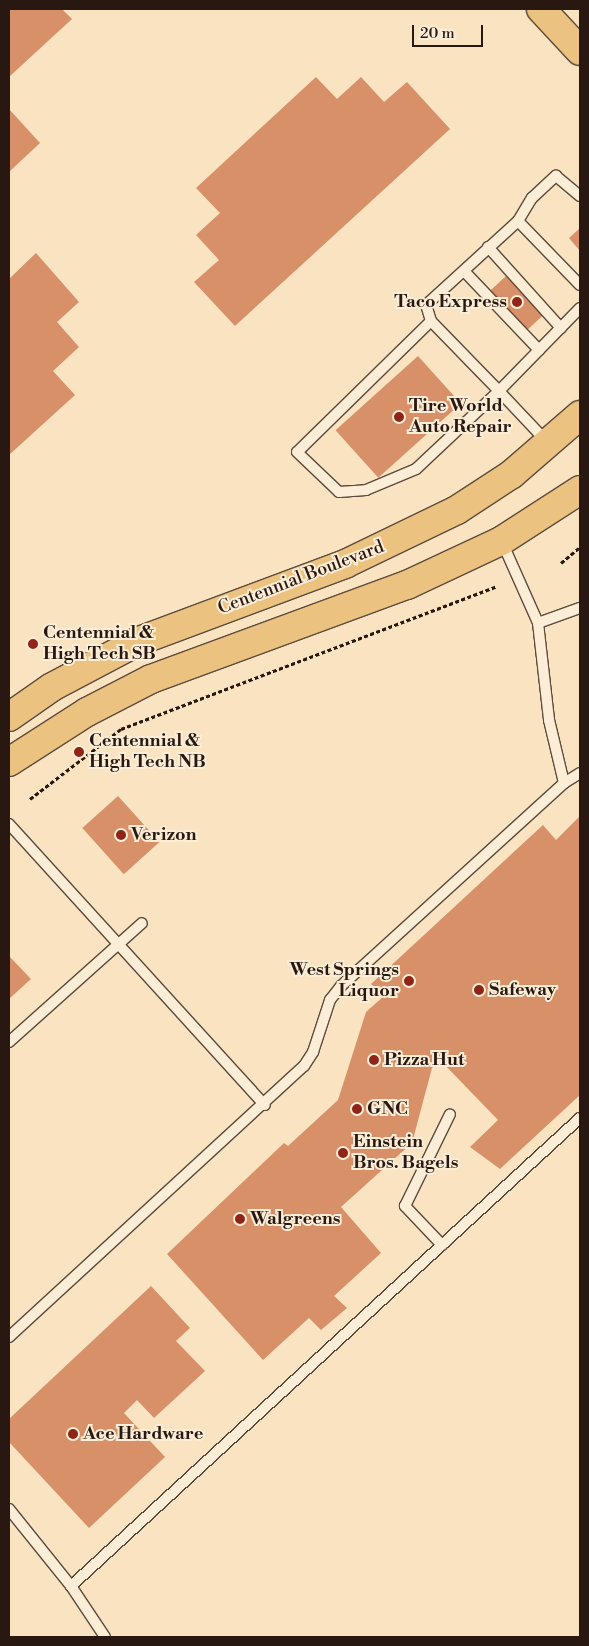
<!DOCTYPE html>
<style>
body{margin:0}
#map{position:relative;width:589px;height:1646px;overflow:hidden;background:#f9e3c0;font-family:"Libre Bodoni",serif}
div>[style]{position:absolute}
.building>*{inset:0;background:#d89069;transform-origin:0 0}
.path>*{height:3px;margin-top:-1.5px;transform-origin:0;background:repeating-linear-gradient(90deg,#281811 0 4px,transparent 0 6.5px)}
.roads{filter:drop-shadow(1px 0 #5c4b3d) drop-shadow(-1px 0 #5c4b3d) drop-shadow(0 1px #5c4b3d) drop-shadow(0 -1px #5c4b3d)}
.lane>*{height:10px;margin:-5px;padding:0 5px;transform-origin:5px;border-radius:5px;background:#fbedd6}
.primary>*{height:28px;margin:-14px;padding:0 14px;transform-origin:14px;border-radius:14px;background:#ecc280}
.dots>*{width:14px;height:14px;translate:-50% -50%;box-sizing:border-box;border:2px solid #fbedd6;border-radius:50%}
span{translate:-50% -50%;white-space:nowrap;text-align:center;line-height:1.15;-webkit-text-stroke:4px #fbedd6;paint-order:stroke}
.poi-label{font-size:18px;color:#281811;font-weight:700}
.right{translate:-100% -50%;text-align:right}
.left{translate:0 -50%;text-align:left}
.street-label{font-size:18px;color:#281811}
.frame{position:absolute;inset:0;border:10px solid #281811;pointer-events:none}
.scale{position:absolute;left:412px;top:25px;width:71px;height:22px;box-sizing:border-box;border:2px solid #281811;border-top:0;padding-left:6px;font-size:15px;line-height:18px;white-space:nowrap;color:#281811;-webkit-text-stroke:4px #fbedd6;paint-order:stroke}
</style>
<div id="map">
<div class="building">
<i style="clip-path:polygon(9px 9px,62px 9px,72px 19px,9px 77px)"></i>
<i style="clip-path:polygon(316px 77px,337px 99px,361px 77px,384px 102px,407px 82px,450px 129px,235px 326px,194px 282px,219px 260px,196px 235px,220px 213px,196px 188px)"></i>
<i style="clip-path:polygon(9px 109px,40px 143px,9px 172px)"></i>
<i style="clip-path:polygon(580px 228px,580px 251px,569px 238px)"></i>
<i style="clip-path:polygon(36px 253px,79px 302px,57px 322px,79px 347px,53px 371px,75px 395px,9px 455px,9px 279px)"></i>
<i style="left:506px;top:276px;width:54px;height:21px;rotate:47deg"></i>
<i style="left:418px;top:356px;width:64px;height:111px;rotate:48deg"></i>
<i style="left:118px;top:796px;width:62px;height:48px;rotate:48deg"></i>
<i style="clip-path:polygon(580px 816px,580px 1095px,500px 1169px,470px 1147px,498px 1120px,440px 1060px,432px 1068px,412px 1143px,341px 1207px,381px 1253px,334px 1296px,347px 1308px,321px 1330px,309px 1318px,263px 1360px,167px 1254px,284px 1143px,288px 1146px,338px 1100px,366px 1012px,384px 996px,371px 984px,543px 825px,556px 840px)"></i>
<i style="clip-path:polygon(9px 956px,31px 979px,9px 999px)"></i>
<i style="clip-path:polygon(151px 1286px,190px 1328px,176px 1341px,205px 1371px,154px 1418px,137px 1400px,124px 1413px,165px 1457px,89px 1528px,9px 1442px,9px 1419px)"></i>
</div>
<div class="path">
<i style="left:561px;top:563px;width:25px;rotate:-40deg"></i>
<i style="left:30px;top:799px;width:115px;rotate:-37.6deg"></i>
<i style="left:121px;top:729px;width:402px;rotate:-20.8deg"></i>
</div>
<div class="roads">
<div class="lane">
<i style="left:518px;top:221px;width:27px;rotate:-59deg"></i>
<i style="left:532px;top:198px;width:33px;rotate:-43deg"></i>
<i style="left:556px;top:176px;width:31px;rotate:40deg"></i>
<i style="left:488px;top:247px;width:109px;rotate:48deg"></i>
<i style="left:464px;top:271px;width:109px;rotate:46.5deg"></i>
<i style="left:431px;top:321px;width:17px;rotate:-107deg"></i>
<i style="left:426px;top:305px;width:125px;rotate:-42.4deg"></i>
<i style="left:518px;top:221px;width:89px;rotate:45.9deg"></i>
<i style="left:548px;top:443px;width:71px;rotate:-133.3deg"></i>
<i style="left:499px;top:391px;width:98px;rotate:-134.2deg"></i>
<i style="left:431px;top:321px;width:187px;rotate:135.6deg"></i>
<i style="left:297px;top:452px;width:58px;rotate:43.6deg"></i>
<i style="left:339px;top:492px;width:27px;rotate:-4deg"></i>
<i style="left:366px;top:490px;width:54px;rotate:-22.8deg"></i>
<i style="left:416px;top:469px;width:114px;rotate:-43.2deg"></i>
<i style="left:499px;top:391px;width:116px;rotate:-45.7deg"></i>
<i style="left:502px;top:542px;width:89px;rotate:66deg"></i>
<i style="left:538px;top:623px;width:98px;rotate:83.5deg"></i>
<i style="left:549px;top:720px;width:65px;rotate:76.6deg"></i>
<i style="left:538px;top:623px;width:45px;rotate:-19.7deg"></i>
<i style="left:9px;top:824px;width:380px;rotate:47.7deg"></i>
<i style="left:9px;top:1042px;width:178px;rotate:-41.8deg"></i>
<i style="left:442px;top:1245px;width:54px;rotate:-133.5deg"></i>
<i style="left:405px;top:1206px;width:102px;rotate:-63.9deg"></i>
<i style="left:9px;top:1337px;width:401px;rotate:-42.6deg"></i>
<i style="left:304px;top:1066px;width:17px;rotate:-57deg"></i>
<i style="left:313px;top:1052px;width:55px;rotate:-71.9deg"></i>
<i style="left:330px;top:1000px;width:18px;rotate:-52deg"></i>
<i style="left:341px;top:986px;width:302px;rotate:-42.3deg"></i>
<i style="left:564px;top:783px;width:19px;rotate:-32deg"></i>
<i style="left:9px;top:1509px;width:99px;rotate:51.2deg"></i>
<i style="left:71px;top:1586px;width:61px;rotate:56.3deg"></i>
<i style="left:71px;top:1586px;width:691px;rotate:-42.6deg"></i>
</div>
<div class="primary">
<i style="left:541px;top:9px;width:57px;rotate:47.1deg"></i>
<i style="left:9px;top:717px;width:52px;rotate:-34.9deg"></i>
<i style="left:52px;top:687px;width:98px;rotate:-27.9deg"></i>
<i style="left:139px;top:641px;width:220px;rotate:-20.5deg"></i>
<i style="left:345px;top:564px;width:124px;rotate:-25.7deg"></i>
<i style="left:457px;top:510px;width:66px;rotate:-33.2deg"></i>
<i style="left:512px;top:474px;width:90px;rotate:-40.9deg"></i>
<i style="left:9px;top:762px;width:93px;rotate:-32.7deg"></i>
<i style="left:87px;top:712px;width:72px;rotate:-27.3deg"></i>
<i style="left:151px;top:679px;width:273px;rotate:-20.2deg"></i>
<i style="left:407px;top:585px;width:104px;rotate:-25.1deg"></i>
<i style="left:501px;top:541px;width:94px;rotate:-32.8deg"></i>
</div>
</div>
<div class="dots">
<i style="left:517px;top:302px;background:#8f2418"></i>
<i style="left:399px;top:417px;background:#8f2418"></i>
<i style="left:33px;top:644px;background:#8f2418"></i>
<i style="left:79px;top:752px;background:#8f2418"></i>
<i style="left:121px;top:835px;background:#8f2418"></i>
<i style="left:409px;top:981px;background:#8f2418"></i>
<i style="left:479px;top:990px;background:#8f2418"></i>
<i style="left:374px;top:1060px;background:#8f2418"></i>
<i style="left:357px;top:1109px;background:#8f2418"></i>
<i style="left:343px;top:1153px;background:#8f2418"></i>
<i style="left:240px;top:1219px;background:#8f2418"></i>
<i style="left:73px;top:1434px;background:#8f2418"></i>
</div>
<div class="poi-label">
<span class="right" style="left:507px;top:302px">Taco Express</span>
<span class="left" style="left:409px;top:417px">Tire World<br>Auto Repair</span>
<span class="left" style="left:43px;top:644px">Centennial &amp;<br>High Tech SB</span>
<span class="left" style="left:89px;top:752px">Centennial &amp;<br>High Tech NB</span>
<span class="left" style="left:131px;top:835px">Verizon</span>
<span class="right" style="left:399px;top:981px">West Springs<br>Liquor</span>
<span class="left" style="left:489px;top:990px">Safeway</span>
<span class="left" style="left:384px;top:1060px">Pizza Hut</span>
<span class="left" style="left:367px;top:1109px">GNC</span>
<span class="left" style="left:353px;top:1153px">Einstein<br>Bros. Bagels</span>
<span class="left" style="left:250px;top:1219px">Walgreens</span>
<span class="left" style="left:83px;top:1434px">Ace Hardware</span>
</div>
<div class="street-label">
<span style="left:301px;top:578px;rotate:-21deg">Centennial Boulevard</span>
</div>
<div class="frame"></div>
<div class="scale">20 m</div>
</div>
